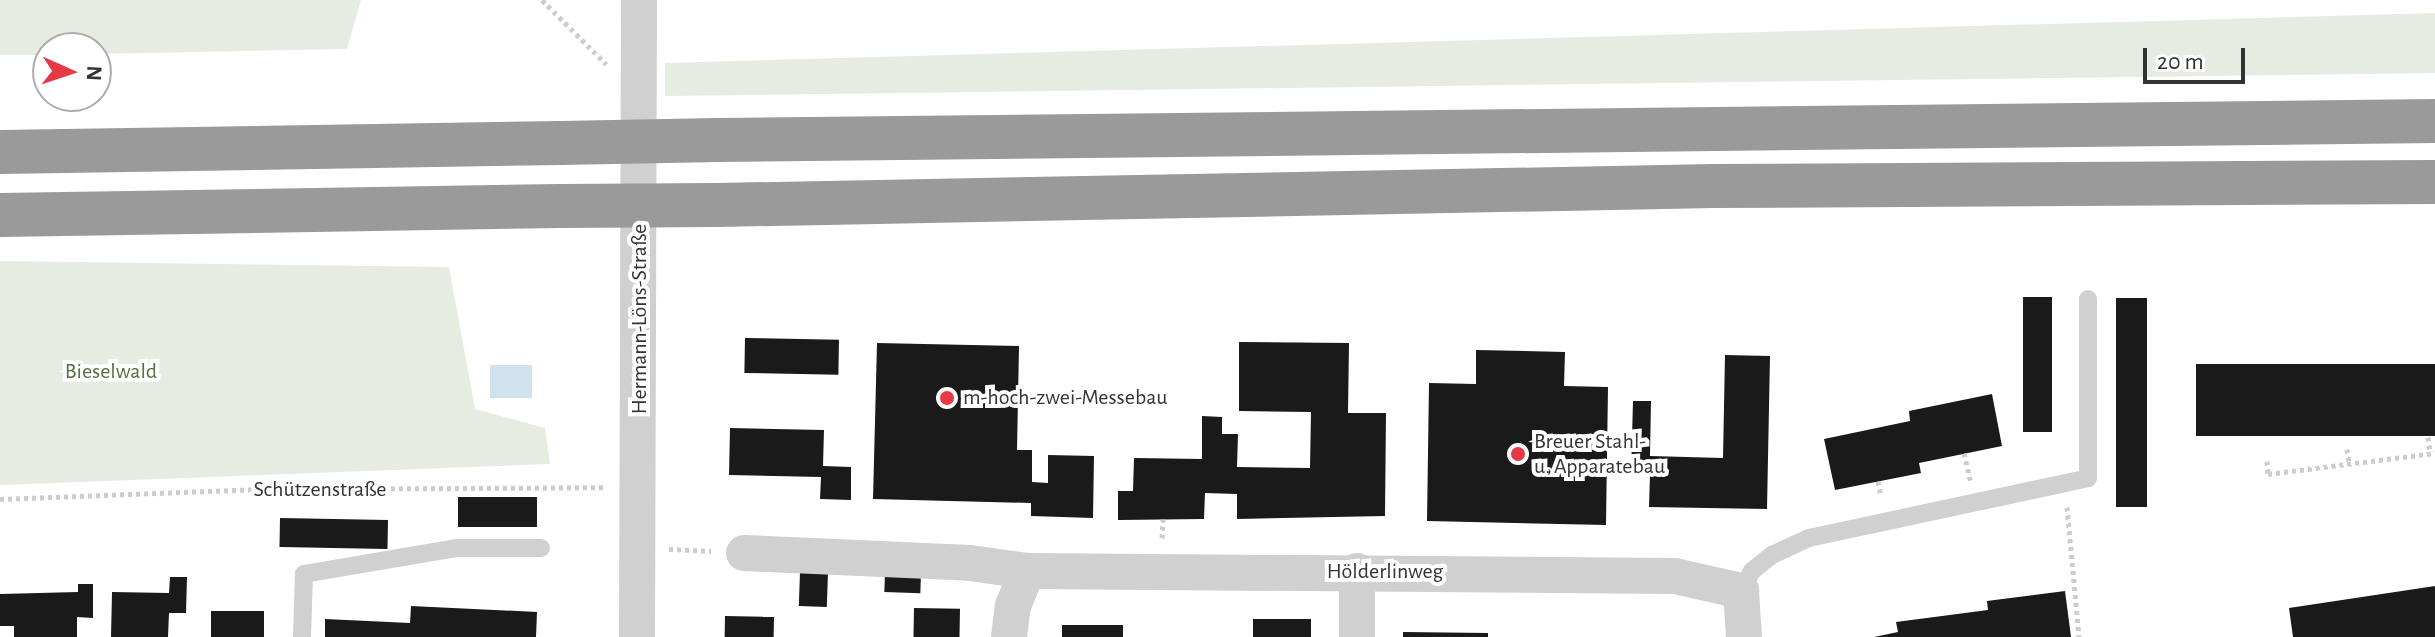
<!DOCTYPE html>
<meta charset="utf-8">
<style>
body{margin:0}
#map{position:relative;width:2435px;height:637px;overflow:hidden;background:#fff;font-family:"Alegreya Sans",sans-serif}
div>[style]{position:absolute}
.green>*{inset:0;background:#e6ecdf}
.water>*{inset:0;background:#cfe2ee;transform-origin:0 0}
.building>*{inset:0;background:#1a1a1a;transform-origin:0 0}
.path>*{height:5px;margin-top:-2.5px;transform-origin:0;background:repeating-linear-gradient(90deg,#cdcdcd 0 4px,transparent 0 8px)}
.service>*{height:18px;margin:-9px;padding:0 9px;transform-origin:9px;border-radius:9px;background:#d0d0d0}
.minor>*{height:36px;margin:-18px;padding:0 18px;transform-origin:18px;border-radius:18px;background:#d0d0d0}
.motorway>*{height:44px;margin:-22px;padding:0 22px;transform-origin:22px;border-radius:22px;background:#9a9a9a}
.motorway-bridge>*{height:44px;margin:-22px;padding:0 22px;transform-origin:22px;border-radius:22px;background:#9a9a9a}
.dots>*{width:22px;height:22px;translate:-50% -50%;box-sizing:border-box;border:4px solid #fff;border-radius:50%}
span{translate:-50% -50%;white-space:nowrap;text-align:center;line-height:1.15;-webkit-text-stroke:8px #fff;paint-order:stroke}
.street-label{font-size:22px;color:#333}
.park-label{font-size:22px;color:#56703f}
.poi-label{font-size:22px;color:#333}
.left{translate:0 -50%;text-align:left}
.north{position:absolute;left:32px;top:32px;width:80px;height:80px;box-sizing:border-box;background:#fff;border:2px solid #adadad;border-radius:50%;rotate:93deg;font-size:22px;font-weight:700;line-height:32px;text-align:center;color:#333}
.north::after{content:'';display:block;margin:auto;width:28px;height:36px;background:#e63946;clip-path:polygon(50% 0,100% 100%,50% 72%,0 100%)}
.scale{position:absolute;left:2143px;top:48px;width:102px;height:36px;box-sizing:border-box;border:4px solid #333;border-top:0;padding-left:10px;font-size:24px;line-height:28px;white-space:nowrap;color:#333;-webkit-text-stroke:6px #fff;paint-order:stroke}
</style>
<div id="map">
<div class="green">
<i style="clip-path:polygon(0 0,361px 0,347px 49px,96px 54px,96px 48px,48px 48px,48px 55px,0 55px)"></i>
<i style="clip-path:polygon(2435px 13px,2435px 73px,665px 96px,665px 63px)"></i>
<i style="clip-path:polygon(0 261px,449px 267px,475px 409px,545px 428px,550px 464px,0 485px)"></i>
</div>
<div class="water">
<i style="left:490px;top:365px;width:42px;height:33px"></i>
</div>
<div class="building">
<i style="left:2023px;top:297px;width:29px;height:135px"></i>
<i style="left:2116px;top:298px;width:31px;height:209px"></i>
<i style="left:745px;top:338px;width:94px;height:35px;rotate:1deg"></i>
<i style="clip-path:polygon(1239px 342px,1349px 343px,1348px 413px,1386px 413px,1385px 516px,1237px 519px,1237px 494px,1205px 493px,1204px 519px,1118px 520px,1118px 491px,1133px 491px,1134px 458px,1202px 459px,1202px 416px,1222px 417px,1222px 434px,1238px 434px,1237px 467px,1310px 468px,1311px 412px,1239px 411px)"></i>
<i style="clip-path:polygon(877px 343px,1019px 346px,1017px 450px,1032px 450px,1032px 482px,1048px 483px,1048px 455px,1094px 456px,1093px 518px,1031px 516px,1031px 503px,873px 499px)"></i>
<i style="clip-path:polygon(1476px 350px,1565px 352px,1564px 386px,1608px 387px,1606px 525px,1427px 521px,1429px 383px,1476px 384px)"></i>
<i style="clip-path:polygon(1725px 355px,1770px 356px,1767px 509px,1649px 507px,1650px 474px,1631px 474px,1633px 401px,1651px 401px,1650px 456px,1723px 458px)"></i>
<i style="left:2435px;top:364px;width:72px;height:239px;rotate:90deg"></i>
<i style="clip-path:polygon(1992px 394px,2002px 446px,1919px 463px,1921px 473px,1835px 490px,1824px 439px,1910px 421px,1909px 411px)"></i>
<i style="clip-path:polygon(730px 428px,824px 430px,823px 466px,851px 467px,851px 500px,820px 499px,821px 477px,729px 475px)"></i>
<i style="left:537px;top:497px;width:30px;height:79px;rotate:90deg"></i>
<i style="left:280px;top:518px;width:108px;height:29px;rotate:1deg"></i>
<i style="left:800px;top:572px;width:28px;height:34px;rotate:2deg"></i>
<i style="left:885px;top:573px;width:36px;height:19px;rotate:2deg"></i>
<i style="clip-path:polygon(170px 577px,187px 577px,186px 613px,169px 613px,168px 637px,111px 637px,112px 592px,169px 593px)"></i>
<i style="clip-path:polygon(78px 584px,93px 584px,93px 618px,77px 617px,77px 637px,14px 637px,14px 626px,0 626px,0 594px,78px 592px)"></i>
<i style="clip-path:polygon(2435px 586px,2435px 637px,2293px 637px,2289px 608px)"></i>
<i style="clip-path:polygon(2065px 591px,2071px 637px,1874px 637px,1898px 632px,1896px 622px,1988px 610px,1987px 601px)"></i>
<i style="clip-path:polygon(411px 606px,537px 612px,536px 637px,325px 637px,325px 619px,410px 623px)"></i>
<i style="left:914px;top:608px;width:46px;height:29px;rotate:1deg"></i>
<i style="left:211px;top:611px;width:53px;height:26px"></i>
<i style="left:725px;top:616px;width:49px;height:21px;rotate:1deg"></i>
<i style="left:1253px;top:619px;width:58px;height:18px"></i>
<i style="left:1062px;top:625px;width:61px;height:12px"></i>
<i style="clip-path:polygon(1403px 632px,1488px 633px,1488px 637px,1403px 637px)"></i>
</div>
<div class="path">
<i style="left:542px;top:0;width:91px;rotate:45deg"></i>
<i style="left:2428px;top:437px;width:14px;rotate:82deg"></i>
<i style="left:2347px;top:449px;width:13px;rotate:81deg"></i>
<i style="left:1964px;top:453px;width:28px;rotate:77deg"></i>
<i style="left:2267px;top:461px;width:13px;rotate:86deg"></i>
<i style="left:2268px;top:474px;width:168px;rotate:-7.2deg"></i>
<i style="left:1878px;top:481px;width:15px;rotate:79deg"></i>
<i style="left:0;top:499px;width:255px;rotate:-2.2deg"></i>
<i style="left:255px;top:489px;width:348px;rotate:-0.3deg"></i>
<i style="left:2067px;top:507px;width:131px;rotate:84.7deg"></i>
<i style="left:1162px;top:538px;width:19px;rotate:-87deg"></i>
<i style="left:669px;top:549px;width:42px;rotate:2.7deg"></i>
</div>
<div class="service">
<i style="left:1741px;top:591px;width:23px;rotate:-61deg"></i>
<i style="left:1752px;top:571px;width:26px;rotate:-39deg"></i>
<i style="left:1772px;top:555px;width:41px;rotate:-24.7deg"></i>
<i style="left:1809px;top:538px;width:285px;rotate:-12.1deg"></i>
<i style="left:2088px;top:478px;width:179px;rotate:-90deg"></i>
<i style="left:302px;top:637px;width:63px;rotate:-88.2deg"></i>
<i style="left:304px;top:574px;width:154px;rotate:-9.7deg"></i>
<i style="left:456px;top:548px;width:85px"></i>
</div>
<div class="minor">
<i style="left:744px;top:553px;width:226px;rotate:2.5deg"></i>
<i style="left:970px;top:563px;width:58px;rotate:8deg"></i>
<i style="left:1027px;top:571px;width:648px;rotate:0.44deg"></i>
<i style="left:1675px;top:576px;width:68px;rotate:12.8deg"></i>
<i style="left:1741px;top:591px;width:46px;rotate:86.3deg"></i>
<i style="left:637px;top:637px;width:637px;rotate:-89.82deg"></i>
<i style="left:1009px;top:637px;width:31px;rotate:-83deg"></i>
<i style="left:1013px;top:606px;width:38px;rotate:-68deg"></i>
<i style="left:1357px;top:637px;width:66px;rotate:-90deg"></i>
</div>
<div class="motorway">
<i style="left:718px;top:140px;width:1717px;rotate:-0.63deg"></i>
<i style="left:0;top:152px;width:561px;rotate:-0.92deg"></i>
<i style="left:717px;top:205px;width:997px;rotate:-1.09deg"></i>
<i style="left:1714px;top:186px;width:721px;rotate:-0.32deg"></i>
<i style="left:0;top:215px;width:560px;rotate:-0.92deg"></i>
</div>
<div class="motorway-bridge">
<i style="left:561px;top:143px;width:157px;rotate:-1.1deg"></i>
<i style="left:560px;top:206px;width:157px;rotate:-0.4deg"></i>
</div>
<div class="dots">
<i style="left:947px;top:398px;background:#e63946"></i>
<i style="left:1518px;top:454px;background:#e63946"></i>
</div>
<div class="street-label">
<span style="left:640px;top:319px;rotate:-90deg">Hermann-Löns-Straße</span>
<span style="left:320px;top:490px">Schützenstraße</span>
<span style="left:1385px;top:572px">Hölderlinweg</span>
</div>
<div class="park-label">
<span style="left:111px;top:372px">Bieselwald</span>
</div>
<div class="poi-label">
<span class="left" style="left:963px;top:398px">m-hoch-zwei-Messebau</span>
<span class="left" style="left:1534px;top:454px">Breuer Stahl-<br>u. Apparatebau</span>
</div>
<div class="north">N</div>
<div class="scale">20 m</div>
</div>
